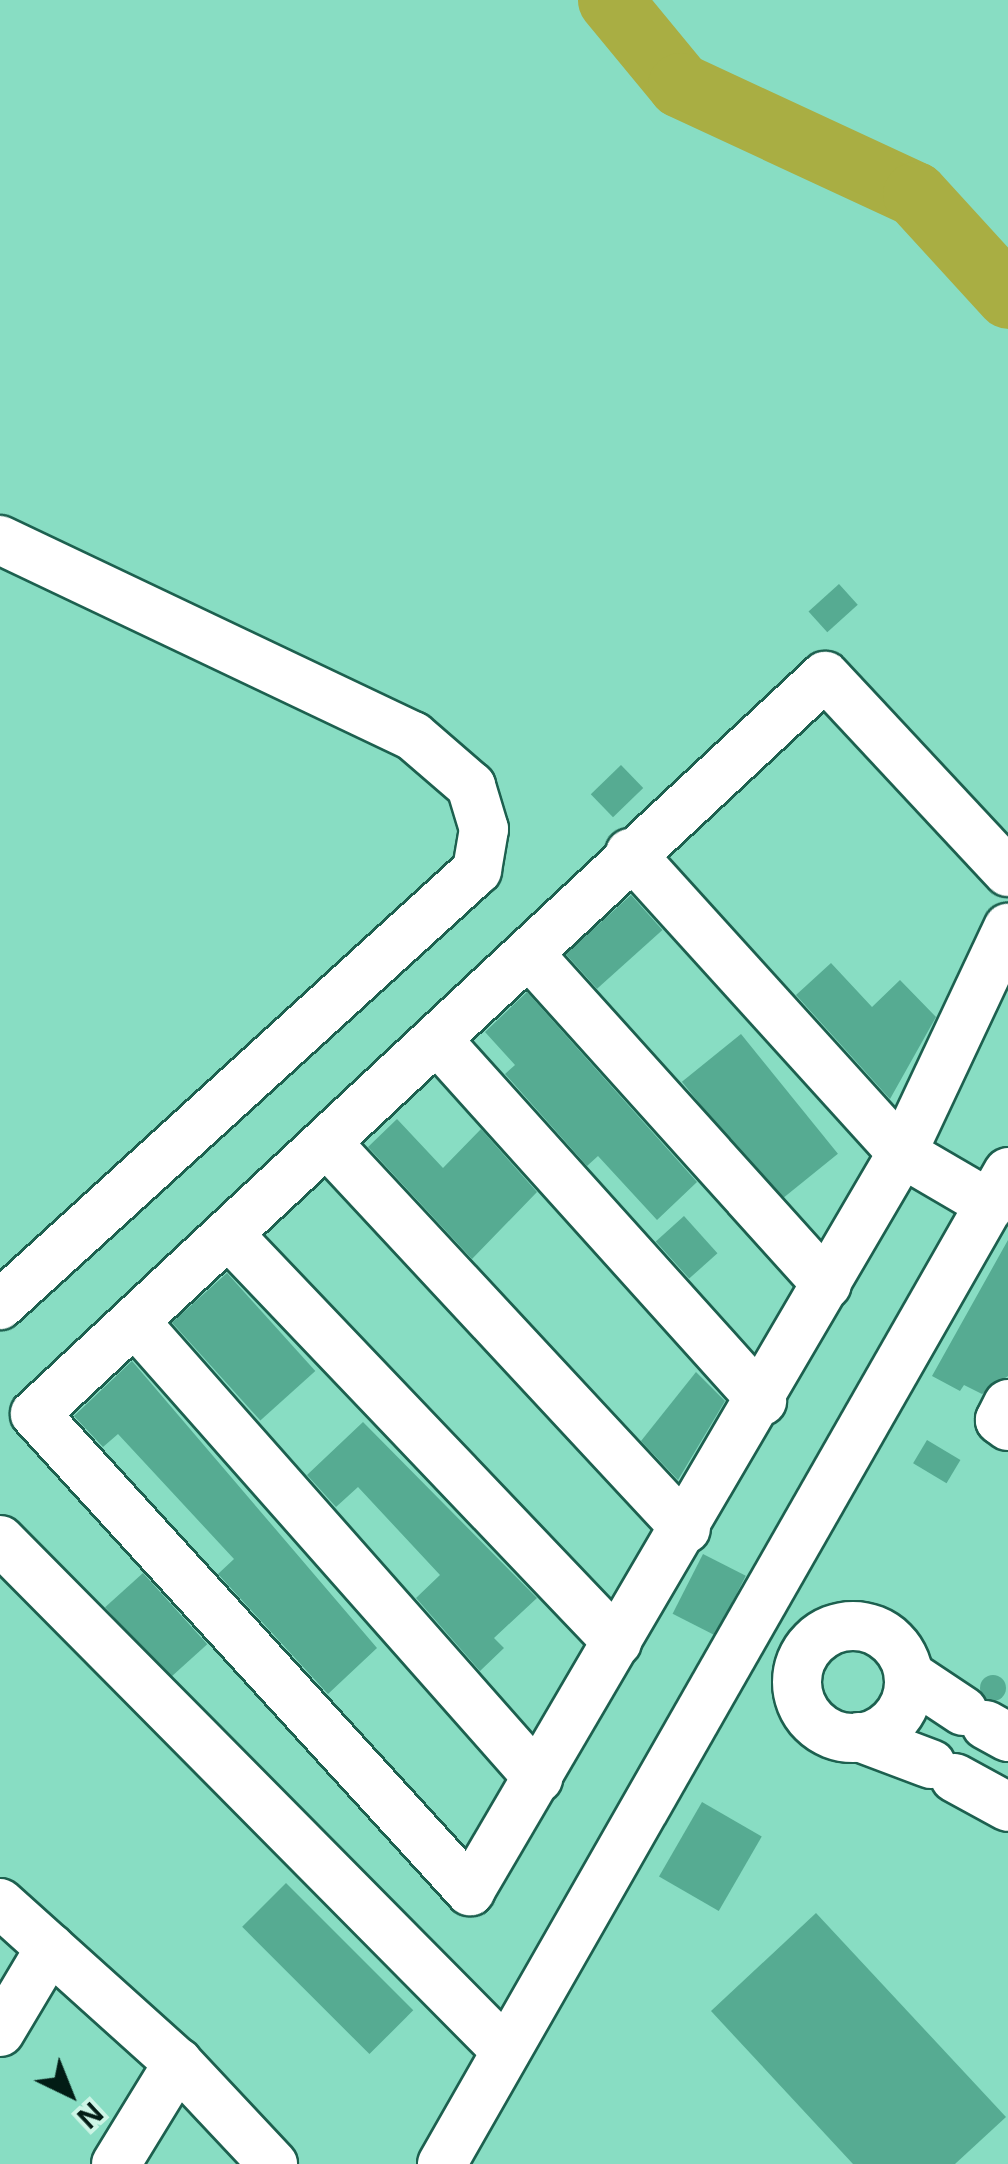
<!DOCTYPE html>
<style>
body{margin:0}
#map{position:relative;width:1008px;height:2164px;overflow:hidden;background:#88ddc3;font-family:"Noto Sans",sans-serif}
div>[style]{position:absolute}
.river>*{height:65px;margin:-32.5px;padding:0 32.5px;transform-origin:32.5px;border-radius:32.5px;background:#a9ae43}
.building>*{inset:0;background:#56ab92;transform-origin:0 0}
.round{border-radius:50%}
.roads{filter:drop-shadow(2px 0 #1d604f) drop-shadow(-2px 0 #1d604f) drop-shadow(0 2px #1d604f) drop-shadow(0 -2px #1d604f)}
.minor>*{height:48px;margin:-24px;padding:0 24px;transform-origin:24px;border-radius:24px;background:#fff}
.minor>.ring{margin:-24px;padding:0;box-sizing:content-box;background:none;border:48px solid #fff;border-radius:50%}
span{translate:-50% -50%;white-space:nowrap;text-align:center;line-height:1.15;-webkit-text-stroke:8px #ccf5e6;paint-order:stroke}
.north{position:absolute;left:20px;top:2044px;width:100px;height:100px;-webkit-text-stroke:8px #ccf5e6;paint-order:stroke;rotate:137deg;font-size:28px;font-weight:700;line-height:40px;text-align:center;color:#021c15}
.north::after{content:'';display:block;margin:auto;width:35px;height:45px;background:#021c15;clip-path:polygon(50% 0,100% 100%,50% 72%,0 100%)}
</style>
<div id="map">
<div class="river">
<i style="left:610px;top:0;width:110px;rotate:50.5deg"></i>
<i style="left:680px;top:85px;width:259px;rotate:24.9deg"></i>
<i style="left:915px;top:194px;width:138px;rotate:47.6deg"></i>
</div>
<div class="building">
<i style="left:839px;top:584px;width:28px;height:41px;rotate:48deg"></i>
<i style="left:621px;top:765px;width:32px;height:42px;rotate:46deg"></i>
<i style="left:631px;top:895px;width:47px;height:88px;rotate:48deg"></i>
<i style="clip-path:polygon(831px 963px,872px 1007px,900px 980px,936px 1017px,890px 1099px,796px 995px)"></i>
<i style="clip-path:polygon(527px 992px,697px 1182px,657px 1220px,598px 1156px,587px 1166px,505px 1074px,515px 1065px,485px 1032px)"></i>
<i style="left:741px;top:1034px;width:154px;height:76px;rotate:51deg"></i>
<i style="clip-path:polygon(397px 1119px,443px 1168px,481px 1129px,537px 1192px,472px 1259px,368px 1147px)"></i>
<i style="left:684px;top:1216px;width:50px;height:38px;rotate:48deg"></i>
<i style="clip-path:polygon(1008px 1240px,1008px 1376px,982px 1394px,964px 1385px,960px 1391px,932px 1376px)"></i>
<i style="left:227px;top:1273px;width:132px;height:74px;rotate:48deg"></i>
<i style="clip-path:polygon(132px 1361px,377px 1648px,328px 1694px,218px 1574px,234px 1559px,118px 1434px,103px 1447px,74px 1416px)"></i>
<i style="clip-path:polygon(696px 1372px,725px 1401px,678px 1480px,641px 1441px)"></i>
<i style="clip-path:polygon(363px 1422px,537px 1598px,494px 1638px,504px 1648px,480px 1671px,416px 1598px,440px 1575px,358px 1487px,336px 1507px,307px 1475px)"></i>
<i style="left:927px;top:1440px;width:39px;height:27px;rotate:31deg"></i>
<i style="left:703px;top:1554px;width:48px;height:67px;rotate:27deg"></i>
<i style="left:143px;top:1573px;width:96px;height:51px;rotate:48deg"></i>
<i class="round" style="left:980px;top:1675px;width:26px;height:26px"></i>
<i style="left:702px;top:1802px;width:69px;height:86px;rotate:30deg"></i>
<i style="left:286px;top:1883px;width:180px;height:62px;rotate:45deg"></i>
<i style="clip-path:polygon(816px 1913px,1006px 2117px,955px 2164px,853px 2164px,711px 2011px)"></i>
</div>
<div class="roads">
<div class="minor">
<i style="left:0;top:540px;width:457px;rotate:25.4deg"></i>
<i style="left:413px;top:736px;width:77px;rotate:40.8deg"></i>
<i style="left:471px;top:786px;width:45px;rotate:73.2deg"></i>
<i style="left:484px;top:829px;width:42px;rotate:99.7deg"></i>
<i style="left:477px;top:870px;width:646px;rotate:137.64deg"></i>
<i style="left:630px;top:853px;width:405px;rotate:47.8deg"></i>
<i style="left:902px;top:1153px;width:103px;rotate:30.3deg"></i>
<i style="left:1008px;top:872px;width:268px;rotate:-133deg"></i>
<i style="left:825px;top:676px;width:1081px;rotate:136.95deg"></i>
<i style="left:35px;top:1414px;width:646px;rotate:47.64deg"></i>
<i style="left:470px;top:1891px;width:855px;rotate:-59.66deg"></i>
<i style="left:902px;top:1153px;width:249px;rotate:-64.8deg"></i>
<i style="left:529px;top:954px;width:445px;rotate:48deg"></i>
<i style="left:439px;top:1042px;width:483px;rotate:48deg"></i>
<i style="left:327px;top:1143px;width:527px;rotate:47.08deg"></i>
<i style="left:228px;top:1234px;width:564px;rotate:46.37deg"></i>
<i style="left:135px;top:1322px;width:609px;rotate:48.53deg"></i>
<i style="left:1008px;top:1404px;width:18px;rotate:117deg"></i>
<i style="left:1000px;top:1420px;width:10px;rotate:37deg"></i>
<i style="left:0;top:1540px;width:719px;rotate:45.28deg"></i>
<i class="ring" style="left:797px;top:1626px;width:64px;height:64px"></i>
<i style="left:909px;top:1675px;width:65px;rotate:33.7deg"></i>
<i style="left:986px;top:1725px;width:25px;rotate:29deg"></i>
<i style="left:859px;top:1737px;width:77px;rotate:20.6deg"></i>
<i style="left:955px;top:1778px;width:60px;rotate:28.7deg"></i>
<i style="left:0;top:1903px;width:239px;rotate:42deg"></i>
<i style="left:178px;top:2063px;width:139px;rotate:46.8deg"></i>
<i style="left:0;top:2032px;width:98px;rotate:-59.2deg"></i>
<i style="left:116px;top:2164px;width:119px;rotate:-58.5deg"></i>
<i style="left:442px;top:2164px;width:1142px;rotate:-60.29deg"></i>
</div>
</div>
<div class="north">N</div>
</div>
